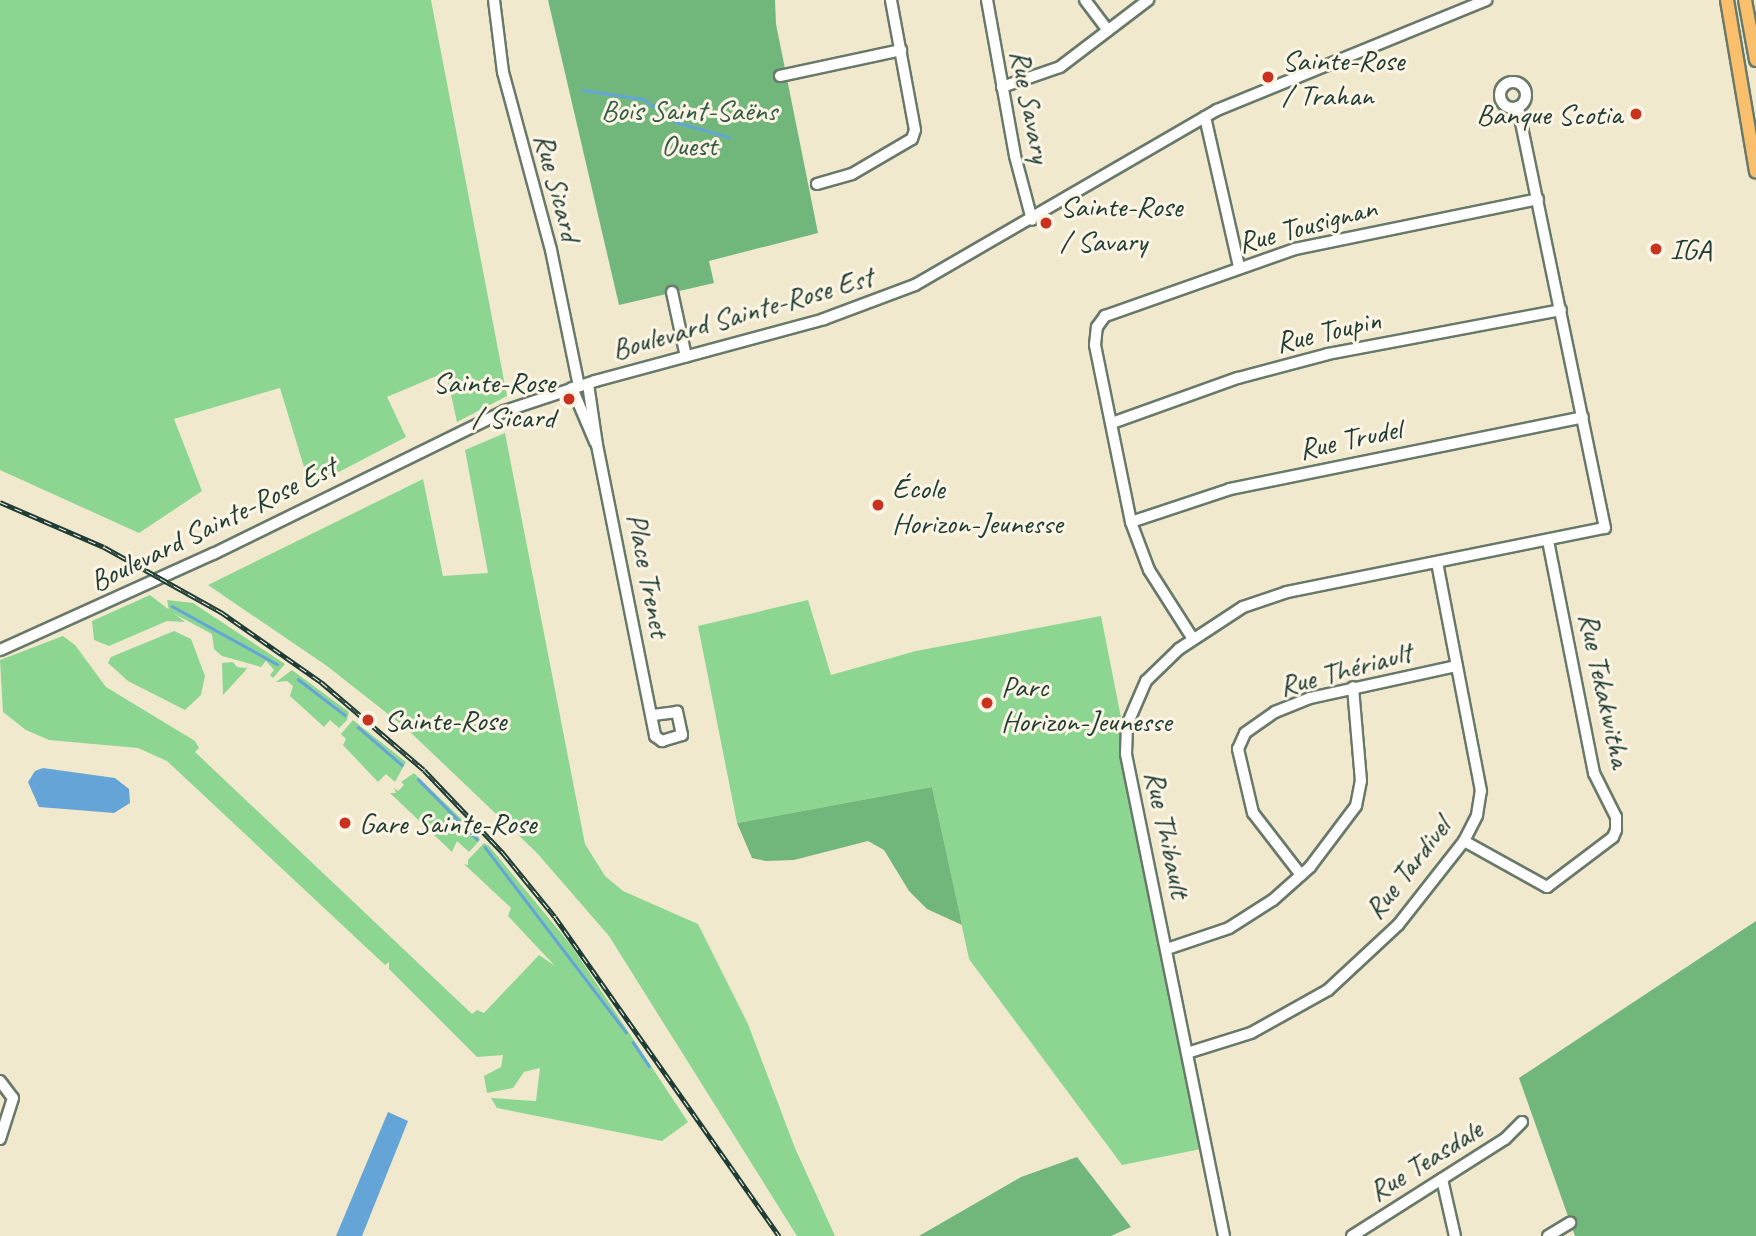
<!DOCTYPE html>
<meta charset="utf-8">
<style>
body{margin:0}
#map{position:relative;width:1756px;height:1236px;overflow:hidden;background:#f1e9ce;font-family:Caveat,sans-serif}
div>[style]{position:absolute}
.green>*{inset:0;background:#8cd692}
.forest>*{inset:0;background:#71b77c}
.water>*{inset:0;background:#65a4d7}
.stream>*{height:2.5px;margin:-1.25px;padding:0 1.25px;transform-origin:1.25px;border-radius:1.25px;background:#65a4d7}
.roads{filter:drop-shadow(2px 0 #68796a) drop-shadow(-2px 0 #68796a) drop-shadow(0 2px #68796a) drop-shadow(0 -2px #68796a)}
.minor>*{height:10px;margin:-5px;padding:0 5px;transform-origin:5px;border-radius:5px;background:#fff}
.minor>.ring{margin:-5px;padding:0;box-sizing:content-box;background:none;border:10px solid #fff;border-radius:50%}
.major>*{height:12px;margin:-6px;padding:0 6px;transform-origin:6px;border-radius:6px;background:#f9bf6c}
.rail>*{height:5px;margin-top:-2.5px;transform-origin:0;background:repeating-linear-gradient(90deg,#fcf5e5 0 8px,#1f3d34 0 16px);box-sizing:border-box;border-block:2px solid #1f3d34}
.dots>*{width:19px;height:19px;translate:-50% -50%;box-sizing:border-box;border:4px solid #fcf5e5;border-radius:50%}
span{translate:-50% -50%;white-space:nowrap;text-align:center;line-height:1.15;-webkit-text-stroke:6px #fcf5e5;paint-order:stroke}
.poi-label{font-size:30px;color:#1f3d34}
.left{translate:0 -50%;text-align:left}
.right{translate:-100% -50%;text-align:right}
.street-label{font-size:30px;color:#1f3d34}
.park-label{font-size:30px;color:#355c47}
</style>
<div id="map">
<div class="green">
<i style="clip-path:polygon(0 0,431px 0,507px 396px,457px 422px,446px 372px,387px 397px,406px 437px,310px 487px,280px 388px,174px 419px,202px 491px,139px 533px,0 470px)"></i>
<i style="clip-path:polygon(505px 433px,585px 844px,605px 876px,623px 891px,698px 924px,748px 1024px,795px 1148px,835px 1236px,797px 1236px,609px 936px,537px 853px,407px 729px,327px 666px,208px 585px,423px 479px,443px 576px,488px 573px,465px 450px)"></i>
<i style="clip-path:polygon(150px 595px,185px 622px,167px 621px,109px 646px,94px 640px,92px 621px)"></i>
<i style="clip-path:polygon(167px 600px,193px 603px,285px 664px,273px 678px,270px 675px,274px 670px,266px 661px,261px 667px,222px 656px,214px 649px,212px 634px,169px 611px)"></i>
<i style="clip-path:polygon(808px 600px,831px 675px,916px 651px,1101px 616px,1206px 1148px,1122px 1165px,969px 959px,932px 787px,737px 823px,698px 626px)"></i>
<i style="clip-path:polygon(174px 631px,191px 639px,205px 676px,201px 695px,185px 710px,128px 681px,108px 663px,111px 657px)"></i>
<i style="clip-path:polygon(63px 636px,75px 645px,106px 687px,195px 741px,199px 748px,195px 752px,472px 1014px,477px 1010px,484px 1013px,539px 955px,555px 966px,508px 916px,511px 908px,464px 864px,468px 865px,468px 860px,484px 843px,489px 846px,571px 945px,688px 1122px,662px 1141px,497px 1108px,491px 1098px,536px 1101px,540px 1068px,524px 1072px,513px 1088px,487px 1093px,484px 1076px,501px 1067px,503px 1055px,477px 1057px,389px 969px,389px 962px,385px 965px,167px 761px,138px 748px,49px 740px,26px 730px,3px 712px,0 660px)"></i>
<i style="clip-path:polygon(233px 662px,237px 667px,246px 668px,248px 664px,246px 670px,223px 695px,222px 663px)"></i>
<i style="clip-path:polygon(292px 670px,349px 712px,347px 720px,339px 728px,330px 720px,324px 727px,290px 696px,293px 686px,287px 681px,276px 682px)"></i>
<i style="clip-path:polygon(353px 720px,406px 762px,395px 782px,386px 774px,378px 782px,343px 745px,346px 739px,341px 734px)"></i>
<i style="clip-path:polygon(414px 773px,478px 835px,480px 840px,469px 852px,457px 841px,452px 852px,390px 793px,396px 793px,394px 788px,398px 791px,404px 785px,401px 782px)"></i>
</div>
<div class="forest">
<i style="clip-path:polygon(548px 0,775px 0,776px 24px,818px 233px,709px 261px,714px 283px,619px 305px)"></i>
<i style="clip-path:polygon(932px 787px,962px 925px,927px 909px,909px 891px,884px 850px,868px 841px,794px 860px,766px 861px,752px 858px,737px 823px)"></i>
<i style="clip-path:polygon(1756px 921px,1756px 1236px,1575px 1236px,1519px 1078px)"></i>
<i style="clip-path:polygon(1077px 1157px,1131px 1227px,1111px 1236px,919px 1236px,1021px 1177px)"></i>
</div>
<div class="water">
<i style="clip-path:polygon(43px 768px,115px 778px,129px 789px,130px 803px,114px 813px,39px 807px,28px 782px,35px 771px)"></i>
<i style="clip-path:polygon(388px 1112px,408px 1121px,362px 1236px,336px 1236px)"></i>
</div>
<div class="stream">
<i style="left:583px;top:90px;width:61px;rotate:8.5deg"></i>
<i style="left:643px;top:99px;width:40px;rotate:34.9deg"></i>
<i style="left:676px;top:122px;width:55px;rotate:15.8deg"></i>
<i style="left:172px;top:606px;width:120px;rotate:28.9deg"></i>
<i style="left:298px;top:679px;width:59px;rotate:37.5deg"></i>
<i style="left:358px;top:727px;width:58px;rotate:40.8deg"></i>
<i style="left:418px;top:779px;width:84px;rotate:45.5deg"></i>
<i style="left:485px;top:847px;width:233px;rotate:52.7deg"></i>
<i style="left:633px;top:1042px;width:29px;rotate:56deg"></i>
</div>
<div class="roads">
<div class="minor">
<i style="left:494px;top:0;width:73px;rotate:82.9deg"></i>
<i style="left:503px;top:72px;width:184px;rotate:74.9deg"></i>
<i style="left:551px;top:250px;width:139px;rotate:78.4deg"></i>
<i style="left:987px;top:0;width:158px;rotate:79.8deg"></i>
<i style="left:1015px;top:156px;width:66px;rotate:75.1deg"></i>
<i style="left:1085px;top:0;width:38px;rotate:53deg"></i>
<i style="left:780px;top:76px;width:124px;rotate:-12.1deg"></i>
<i class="ring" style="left:1500px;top:82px;width:16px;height:16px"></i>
<i style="left:1002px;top:87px;width:61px;rotate:-19deg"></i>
<i style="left:1060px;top:67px;width:111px;rotate:-37.3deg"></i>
<i style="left:1205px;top:117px;width:154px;rotate:77.2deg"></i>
<i style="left:817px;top:184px;width:36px;rotate:-16deg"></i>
<i style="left:852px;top:174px;width:69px;rotate:-30.3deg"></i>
<i style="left:912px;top:139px;width:9px;rotate:-72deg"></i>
<i style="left:915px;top:130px;width:132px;rotate:-100.5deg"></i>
<i style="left:672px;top:292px;width:66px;rotate:77.8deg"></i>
<i style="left:588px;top:384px;width:62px;rotate:81.6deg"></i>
<i style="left:597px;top:445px;width:297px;rotate:78.7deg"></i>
<i style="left:655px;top:736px;width:9px;rotate:36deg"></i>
<i style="left:662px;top:741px;width:21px;rotate:-17deg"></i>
<i style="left:682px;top:735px;width:24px;rotate:-102deg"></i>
<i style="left:677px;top:712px;width:26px;rotate:173deg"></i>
<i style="left:572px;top:388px;width:59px;rotate:66.9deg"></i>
<i style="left:1112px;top:423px;width:134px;rotate:-19.7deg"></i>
<i style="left:1238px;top:378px;width:93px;rotate:-14.9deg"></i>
<i style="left:1328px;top:354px;width:237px;rotate:-10.7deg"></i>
<i style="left:1131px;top:522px;width:104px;rotate:-18.4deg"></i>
<i style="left:1230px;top:489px;width:360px;rotate:-11.5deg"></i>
<i style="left:1193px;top:639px;width:82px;rotate:-122.5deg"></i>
<i style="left:1149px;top:570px;width:51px;rotate:-110.6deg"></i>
<i style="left:1131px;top:522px;width:181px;rotate:-101.5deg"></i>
<i style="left:1095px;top:345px;width:18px;rotate:-84deg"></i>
<i style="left:1097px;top:327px;width:14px;rotate:-54deg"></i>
<i style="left:1105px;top:316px;width:201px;rotate:-19.4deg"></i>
<i style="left:1295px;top:249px;width:248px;rotate:-11.6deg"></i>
<i style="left:0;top:650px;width:234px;rotate:-24.3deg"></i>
<i style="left:213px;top:554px;width:325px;rotate:-26.1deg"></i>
<i style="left:505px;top:411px;width:95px;rotate:-18.4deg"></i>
<i style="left:595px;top:381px;width:237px;rotate:-15.1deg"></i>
<i style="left:824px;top:319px;width:97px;rotate:-20.5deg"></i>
<i style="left:915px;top:285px;width:349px;rotate:-30.1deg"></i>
<i style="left:1217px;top:110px;width:291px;rotate:-22.2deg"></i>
<i style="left:1464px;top:841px;width:95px;rotate:29deg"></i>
<i style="left:1547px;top:887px;width:83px;rotate:-37.1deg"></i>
<i style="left:1613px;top:837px;width:8px;rotate:-67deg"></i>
<i style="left:1616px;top:830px;width:13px;rotate:-90deg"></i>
<i style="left:1616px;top:817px;width:49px;rotate:-116.6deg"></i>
<i style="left:1594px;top:773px;width:237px;rotate:-101.2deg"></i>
<i style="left:1301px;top:875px;width:78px;rotate:-127.7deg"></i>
<i style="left:1253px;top:813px;width:66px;rotate:-103.2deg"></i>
<i style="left:1238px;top:749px;width:17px;rotate:-66deg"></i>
<i style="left:1245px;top:733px;width:37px;rotate:-35deg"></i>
<i style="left:1275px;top:712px;width:38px;rotate:-22deg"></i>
<i style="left:1310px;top:698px;width:150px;rotate:-12.3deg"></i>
<i style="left:1167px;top:949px;width:65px;rotate:-18.7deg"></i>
<i style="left:1229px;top:928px;width:52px;rotate:-32.5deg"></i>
<i style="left:1273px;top:900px;width:50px;rotate:-41.7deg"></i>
<i style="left:1310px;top:867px;width:76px;rotate:-53deg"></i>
<i style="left:1356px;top:806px;width:25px;rotate:-79deg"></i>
<i style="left:1361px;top:781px;width:94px;rotate:-94.9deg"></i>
<i style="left:1187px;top:1053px;width:67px;rotate:-17.4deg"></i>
<i style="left:1251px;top:1033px;width:88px;rotate:-29.2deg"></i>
<i style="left:1328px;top:990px;width:96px;rotate:-42.9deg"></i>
<i style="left:1398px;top:925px;width:107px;rotate:-51.8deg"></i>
<i style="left:1464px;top:841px;width:29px;rotate:-63deg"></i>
<i style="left:1477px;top:815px;width:24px;rotate:-81deg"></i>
<i style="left:1481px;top:791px;width:233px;rotate:-100.9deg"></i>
<i style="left:0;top:1081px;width:21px;rotate:53deg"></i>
<i style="left:13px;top:1098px;width:43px;rotate:107.6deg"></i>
<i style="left:1442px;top:1179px;width:58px;rotate:77.2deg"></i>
<i style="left:1224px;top:1236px;width:492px;rotate:-101.5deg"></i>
<i style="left:1126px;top:754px;width:29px;rotate:-88deg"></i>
<i style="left:1127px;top:725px;width:48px;rotate:-66.6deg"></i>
<i style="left:1146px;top:681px;width:46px;rotate:-44.1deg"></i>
<i style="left:1179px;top:649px;width:77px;rotate:-33.3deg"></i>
<i style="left:1243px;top:607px;width:46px;rotate:-18.8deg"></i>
<i style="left:1287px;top:592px;width:324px;rotate:-11.4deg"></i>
<i style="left:1605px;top:528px;width:430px;rotate:-101.7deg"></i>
<i style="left:1352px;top:1236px;width:181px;rotate:-32.4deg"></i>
<i style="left:1505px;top:1139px;width:24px;rotate:-45deg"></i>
<i style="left:1548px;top:1236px;width:26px;rotate:-31deg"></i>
</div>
<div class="major">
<i style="left:1727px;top:0;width:174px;rotate:80.4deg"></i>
<i style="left:1745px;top:0;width:61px;rotate:79.6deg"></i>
</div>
</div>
<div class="rail">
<i style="left:0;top:502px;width:113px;rotate:23.4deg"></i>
<i style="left:104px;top:547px;width:134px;rotate:29.1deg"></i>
<i style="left:221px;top:612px;width:122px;rotate:35deg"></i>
<i style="left:321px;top:682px;width:135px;rotate:40.5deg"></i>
<i style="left:424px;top:770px;width:115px;rotate:46.4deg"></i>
<i style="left:503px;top:853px;width:82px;rotate:50.9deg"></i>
<i style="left:555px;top:917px;width:390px;rotate:54.9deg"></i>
</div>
<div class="dots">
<i style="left:1268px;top:77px;background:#c8321e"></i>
<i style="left:1636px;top:114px;background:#c8321e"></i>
<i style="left:1046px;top:223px;background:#c8321e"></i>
<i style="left:1656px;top:249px;background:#c8321e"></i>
<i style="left:569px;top:399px;background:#c8321e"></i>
<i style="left:878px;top:505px;background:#c8321e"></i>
<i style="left:987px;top:703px;background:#c8321e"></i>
<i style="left:368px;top:720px;background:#c8321e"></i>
<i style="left:345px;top:823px;background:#c8321e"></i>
</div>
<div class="poi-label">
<span class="left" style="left:1282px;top:77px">Sainte-Rose<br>/ Trahan</span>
<span class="right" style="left:1622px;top:114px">Banque Scotia</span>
<span class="left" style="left:1060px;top:223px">Sainte-Rose<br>/ Savary</span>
<span class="left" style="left:1670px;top:249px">IGA</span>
<span class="right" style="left:555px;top:399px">Sainte-Rose<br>/ Sicard</span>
<span class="left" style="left:892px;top:505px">École<br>Horizon-Jeunesse</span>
<span class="left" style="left:1001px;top:703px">Parc<br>Horizon-Jeunesse</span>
<span class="left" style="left:384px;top:720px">Sainte-Rose</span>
<span class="left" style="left:359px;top:823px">Gare Sainte-Rose</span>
</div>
<div class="street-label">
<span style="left:1031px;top:106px;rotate:79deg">Rue Savary</span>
<span style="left:558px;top:187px;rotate:75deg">Rue Sicard</span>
<span style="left:1307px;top:225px;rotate:-15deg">Rue Tousignan</span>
<span style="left:742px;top:313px;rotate:-16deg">Boulevard Sainte-Rose Est</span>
<span style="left:1328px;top:331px;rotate:-13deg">Rue Toupin</span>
<span style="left:1350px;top:439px;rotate:-12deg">Rue Trudel</span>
<span style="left:213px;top:524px;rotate:-26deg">Boulevard Sainte-Rose Est</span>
<span style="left:649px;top:575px;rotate:79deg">Place Trenet</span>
<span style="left:1345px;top:669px;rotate:-15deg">Rue Thériault</span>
<span style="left:1605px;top:690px;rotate:78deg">Rue Tekakwitha</span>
<span style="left:1168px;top:834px;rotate:78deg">Rue Thibault</span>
<span style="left:1407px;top:868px;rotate:-52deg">Rue Tardivel</span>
<span style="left:1425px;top:1160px;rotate:-32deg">Rue Teasdale</span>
</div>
<div class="park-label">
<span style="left:689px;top:127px">Bois Saint-Saëns<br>Ouest</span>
</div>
</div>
